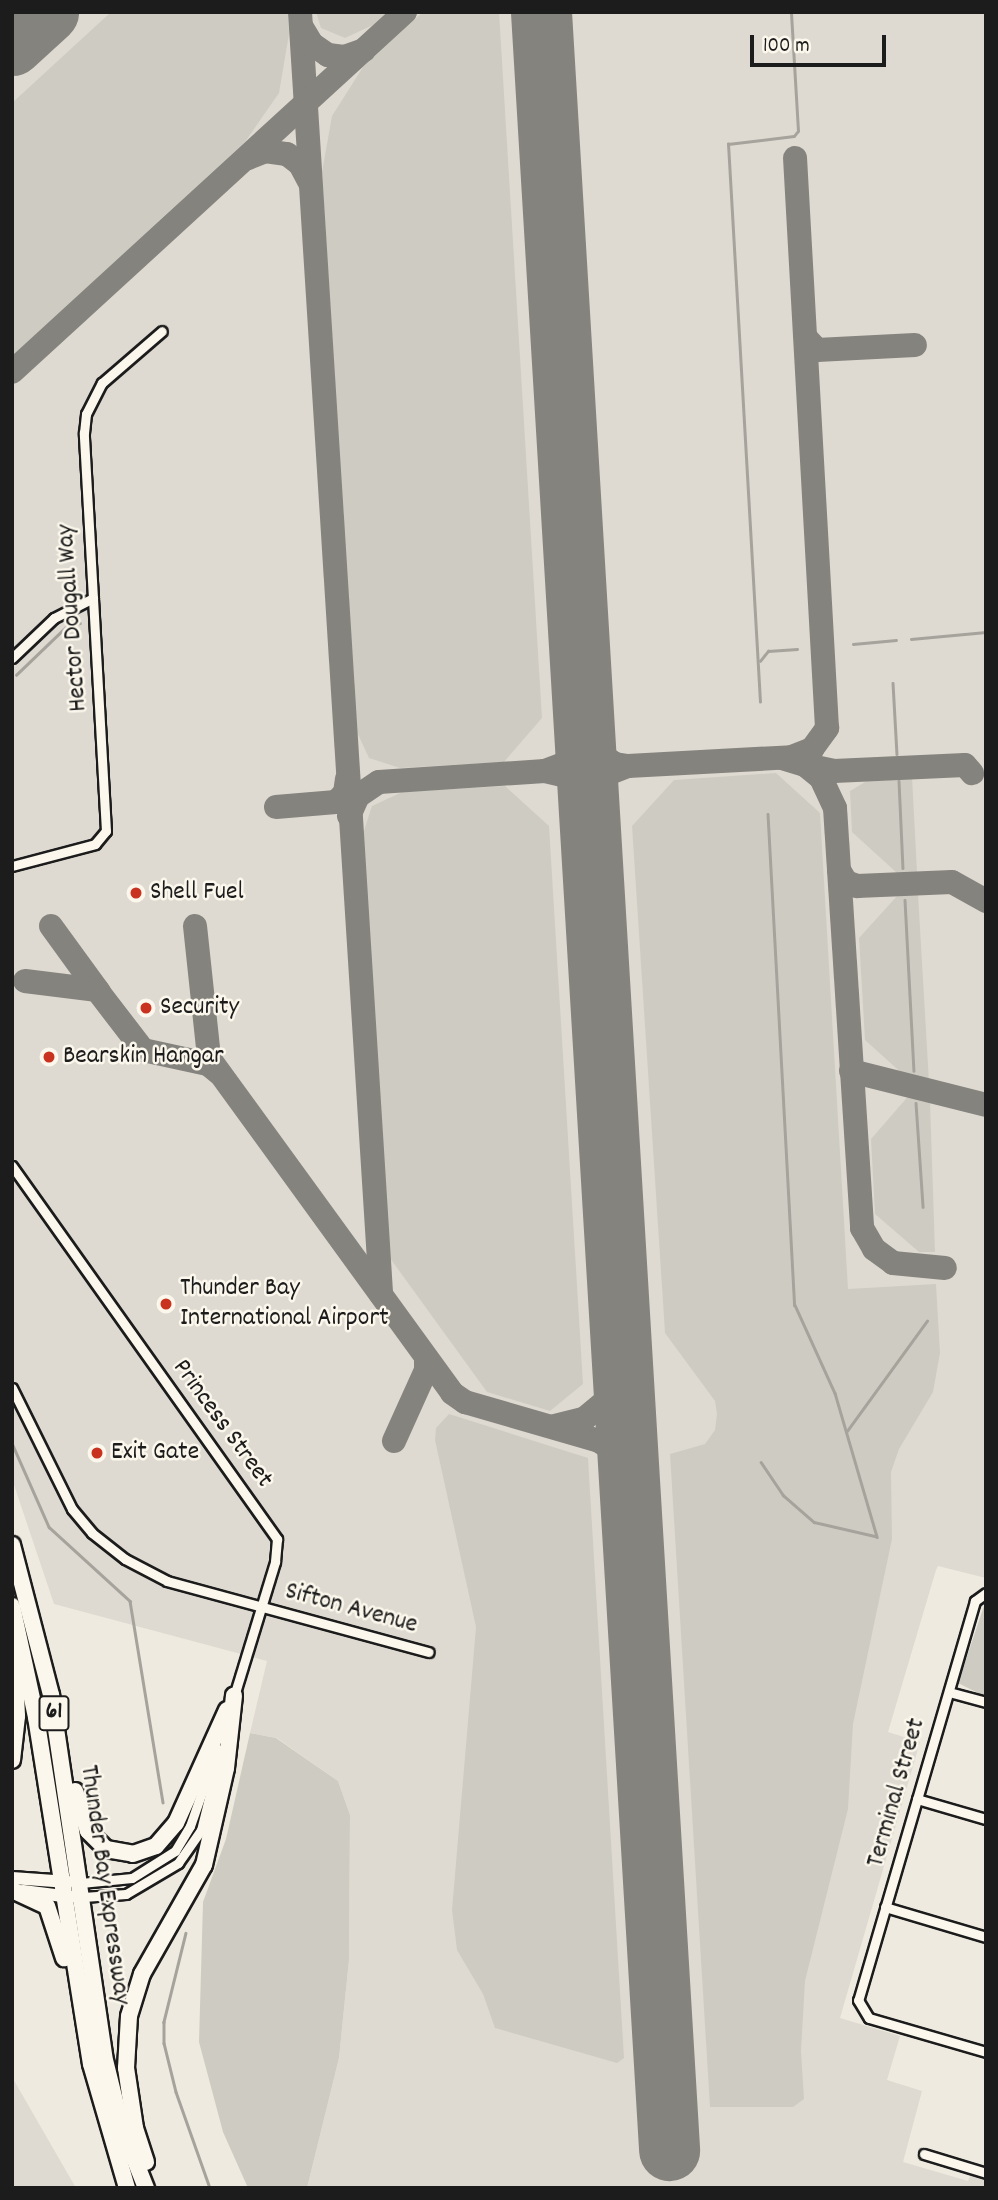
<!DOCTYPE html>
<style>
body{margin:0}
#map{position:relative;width:998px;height:2200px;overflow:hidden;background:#eeeadf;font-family:Dekko,sans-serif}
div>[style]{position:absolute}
.built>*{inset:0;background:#dedad1}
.green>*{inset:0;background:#ceccc2}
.stream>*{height:2.5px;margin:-1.25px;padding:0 1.25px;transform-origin:1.25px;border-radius:1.25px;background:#a6a39d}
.taxiway>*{height:24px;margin:-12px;padding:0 12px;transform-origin:12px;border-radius:12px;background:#85837e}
.runway>*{height:61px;margin:-30.5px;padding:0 30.5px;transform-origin:30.5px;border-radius:30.5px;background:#85837e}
.roads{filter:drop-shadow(2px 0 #1c1c1c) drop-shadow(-2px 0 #1c1c1c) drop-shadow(0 2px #1c1c1c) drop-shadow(0 -2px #1c1c1c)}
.minor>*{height:9px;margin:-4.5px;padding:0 4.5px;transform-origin:4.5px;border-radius:4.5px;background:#fbf7ec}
.secondary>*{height:12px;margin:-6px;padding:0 6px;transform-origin:6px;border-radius:6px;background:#fbf7ec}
.trunk>*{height:16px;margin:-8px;padding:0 8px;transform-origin:8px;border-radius:8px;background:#fbf7ec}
.dots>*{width:19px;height:19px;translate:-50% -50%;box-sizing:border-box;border:4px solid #fbf7ec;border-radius:50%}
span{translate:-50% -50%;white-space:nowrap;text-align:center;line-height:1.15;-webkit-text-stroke:5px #fbf7ec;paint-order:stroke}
.shield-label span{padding:2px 5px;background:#fbf7ec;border:2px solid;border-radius:5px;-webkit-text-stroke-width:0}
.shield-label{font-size:24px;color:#1c1c1c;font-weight:700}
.street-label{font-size:26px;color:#1c1c1c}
.poi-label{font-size:26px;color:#1c1c1c}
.left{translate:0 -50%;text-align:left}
.frame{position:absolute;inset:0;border:14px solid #1c1c1c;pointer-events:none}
.scale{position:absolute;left:750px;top:35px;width:136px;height:32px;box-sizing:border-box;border:4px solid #1c1c1c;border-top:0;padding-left:9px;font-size:21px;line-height:24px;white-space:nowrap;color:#1c1c1c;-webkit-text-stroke:5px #fbf7ec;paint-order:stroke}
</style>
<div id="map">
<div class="built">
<i style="clip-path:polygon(12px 12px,986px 12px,986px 1578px,938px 1566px,936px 1570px,888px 1732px,920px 1742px,840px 2018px,900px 2036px,887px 2080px,922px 2091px,903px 2162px,968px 2181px,976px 2163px,986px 2166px,986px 2188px,307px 2188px,339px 2058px,349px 1960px,350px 1815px,338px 1781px,277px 1738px,250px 1733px,267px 1661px,54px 1604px,12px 1479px)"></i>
<i style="clip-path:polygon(12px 2077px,76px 2188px,12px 2188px)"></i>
</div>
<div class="green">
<i style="clip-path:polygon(111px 12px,288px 12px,289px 34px,279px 93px,245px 142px,12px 356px,12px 103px)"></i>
<i style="clip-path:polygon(316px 12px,387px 12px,373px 25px,345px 38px,321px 28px)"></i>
<i style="clip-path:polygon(423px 12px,499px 12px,542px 718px,504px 762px,400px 768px,369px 758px,356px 730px,322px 172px,332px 116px,363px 67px)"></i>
<i style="clip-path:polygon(776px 773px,820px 813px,848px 1289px,936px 1284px,940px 1353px,933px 1392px,899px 1449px,891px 1472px,892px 1539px,853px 1724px,848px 1809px,805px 1981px,801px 2051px,804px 2099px,793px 2107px,710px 2107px,670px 1454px,705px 1444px,715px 1430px,717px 1414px,715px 1401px,665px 1333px,632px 826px,674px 780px)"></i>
<i style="clip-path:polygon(912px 776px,917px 872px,897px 873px,852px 832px,850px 791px,870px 779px)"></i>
<i style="clip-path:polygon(505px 786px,549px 826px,583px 1384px,550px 1411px,487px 1392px,387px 1254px,362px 837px,372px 806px,402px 792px)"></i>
<i style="clip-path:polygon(918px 894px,929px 1082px,906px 1077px,865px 1040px,859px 938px,898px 895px)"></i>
<i style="clip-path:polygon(911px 1093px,928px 1097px,930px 1102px,935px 1252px,919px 1252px,875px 1214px,871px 1139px)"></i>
<i style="clip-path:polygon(449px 1414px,588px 1458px,624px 2058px,617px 2063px,495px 2028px,483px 1994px,457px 1950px,452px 1910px,476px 1627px,435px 1440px,436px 1428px)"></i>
<i style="clip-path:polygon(986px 1600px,986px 1697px,958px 1683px)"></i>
<i style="clip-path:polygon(250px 1733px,276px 1738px,338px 1781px,350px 1815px,349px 1960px,339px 2058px,307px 2188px,248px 2188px,223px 2132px,199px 2042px,203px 1902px,226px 1839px)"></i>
</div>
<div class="stream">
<i style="left:911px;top:639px;width:75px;rotate:-5.3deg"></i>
<i style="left:853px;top:644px;width:43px;rotate:-5.3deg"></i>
<i style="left:760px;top:661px;width:13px;rotate:-51deg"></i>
<i style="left:768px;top:651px;width:29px;rotate:-4deg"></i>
<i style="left:16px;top:675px;width:71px;rotate:-43.9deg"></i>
<i style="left:67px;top:626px;width:13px;rotate:-13deg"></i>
<i style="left:893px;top:683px;width:71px;rotate:86.8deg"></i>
<i style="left:760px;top:702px;width:559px;rotate:-93.28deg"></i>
<i style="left:728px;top:144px;width:66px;rotate:-6.9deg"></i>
<i style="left:794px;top:136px;width:6px;rotate:-51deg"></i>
<i style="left:798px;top:131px;width:119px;rotate:-93.4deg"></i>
<i style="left:899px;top:781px;width:87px;rotate:87.4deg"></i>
<i style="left:768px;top:814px;width:492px;rotate:86.9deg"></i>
<i style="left:795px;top:1305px;width:97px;rotate:65.6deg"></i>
<i style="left:835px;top:1393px;width:150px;rotate:73.7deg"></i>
<i style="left:905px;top:900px;width:171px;rotate:87deg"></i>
<i style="left:916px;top:1103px;width:104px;rotate:86.1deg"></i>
<i style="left:847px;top:1431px;width:136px;rotate:-54deg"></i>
<i style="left:12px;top:1443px;width:92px;rotate:66.2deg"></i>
<i style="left:49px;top:1527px;width:110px;rotate:42.4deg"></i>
<i style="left:130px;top:1601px;width:204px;rotate:80.7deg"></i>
<i style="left:761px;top:1462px;width:40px;rotate:56deg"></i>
<i style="left:783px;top:1495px;width:41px;rotate:41.1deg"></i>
<i style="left:814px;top:1522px;width:63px;rotate:12.9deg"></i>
<i style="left:186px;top:1933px;width:92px;rotate:103.9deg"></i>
<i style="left:164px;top:2022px;width:21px;rotate:90deg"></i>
<i style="left:164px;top:2043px;width:50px;rotate:76.2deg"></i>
<i style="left:176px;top:2092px;width:102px;rotate:70.5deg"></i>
</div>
<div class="taxiway">
<i style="left:300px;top:12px;width:1285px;rotate:86.38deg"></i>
<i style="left:539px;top:12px;width:53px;rotate:86.8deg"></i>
<i style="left:301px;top:26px;width:21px;rotate:59deg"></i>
<i style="left:312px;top:44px;width:19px;rotate:35deg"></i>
<i style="left:328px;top:55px;width:16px;rotate:7deg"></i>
<i style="left:344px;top:57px;width:21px;rotate:-19deg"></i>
<i style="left:248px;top:158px;width:18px;rotate:-22deg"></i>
<i style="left:265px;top:151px;width:22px;rotate:8deg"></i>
<i style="left:287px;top:154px;width:16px;rotate:38deg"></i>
<i style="left:300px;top:164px;width:21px;rotate:62deg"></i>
<i style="left:806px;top:338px;width:16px;rotate:47deg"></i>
<i style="left:817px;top:350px;width:98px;rotate:-2.9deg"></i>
<i style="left:12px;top:372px;width:533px;rotate:-42.49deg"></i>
<i style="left:587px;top:720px;width:19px;rotate:84deg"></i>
<i style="left:589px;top:739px;width:15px;rotate:58deg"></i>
<i style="left:597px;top:752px;width:22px;rotate:34deg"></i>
<i style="left:615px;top:764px;width:13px;rotate:9deg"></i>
<i style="left:782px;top:758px;width:24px;rotate:17deg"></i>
<i style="left:805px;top:765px;width:21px;rotate:39deg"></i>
<i style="left:821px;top:778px;width:33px;rotate:65deg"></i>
<i style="left:835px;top:808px;width:421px;rotate:86.3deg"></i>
<i style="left:862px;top:1228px;width:24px;rotate:60deg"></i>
<i style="left:874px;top:1249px;width:24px;rotate:36deg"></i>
<i style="left:893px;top:1263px;width:52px;rotate:5.5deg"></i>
<i style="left:806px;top:765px;width:29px;rotate:12deg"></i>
<i style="left:834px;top:771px;width:131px;rotate:-2.6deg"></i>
<i style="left:965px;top:765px;width:11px;rotate:49deg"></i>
<i style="left:545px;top:771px;width:22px;rotate:-21deg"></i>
<i style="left:566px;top:763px;width:30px;rotate:-57deg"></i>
<i style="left:582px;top:738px;width:93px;rotate:-93.7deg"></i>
<i style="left:276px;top:807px;width:60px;rotate:-4.8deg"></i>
<i style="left:336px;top:802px;width:13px;rotate:-45deg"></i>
<i style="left:345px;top:793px;width:14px;rotate:-82deg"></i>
<i style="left:349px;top:816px;width:22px;rotate:-66deg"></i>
<i style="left:358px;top:796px;width:25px;rotate:-34deg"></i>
<i style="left:379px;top:782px;width:166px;rotate:-3.8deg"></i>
<i style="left:545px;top:771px;width:22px;rotate:13deg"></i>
<i style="left:566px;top:776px;width:15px;rotate:42deg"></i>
<i style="left:577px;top:786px;width:32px;rotate:72deg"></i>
<i style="left:839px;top:870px;width:14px;rotate:60deg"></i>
<i style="left:846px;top:882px;width:12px;rotate:20deg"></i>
<i style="left:857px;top:886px;width:95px;rotate:-2.4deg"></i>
<i style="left:952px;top:882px;width:39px;rotate:29deg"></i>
<i style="left:596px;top:893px;width:94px;rotate:-93deg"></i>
<i style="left:591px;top:799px;width:30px;rotate:-57deg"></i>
<i style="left:607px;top:774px;width:22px;rotate:-21deg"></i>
<i style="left:628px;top:766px;width:164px;rotate:-3.1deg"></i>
<i style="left:792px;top:757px;width:22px;rotate:-22deg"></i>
<i style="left:812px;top:749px;width:26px;rotate:-54deg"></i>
<i style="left:827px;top:728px;width:571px;rotate:-93.21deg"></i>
<i style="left:51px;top:926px;width:82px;rotate:54deg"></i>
<i style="left:195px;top:926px;width:133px;rotate:83.9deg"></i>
<i style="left:209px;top:1058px;width:414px;rotate:54deg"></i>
<i style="left:452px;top:1393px;width:16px;rotate:35deg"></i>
<i style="left:465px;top:1402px;width:140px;rotate:16.2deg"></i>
<i style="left:599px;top:1441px;width:20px;rotate:33deg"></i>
<i style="left:616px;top:1452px;width:27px;rotate:68deg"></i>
<i style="left:626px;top:1477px;width:83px;rotate:86.6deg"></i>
<i style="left:25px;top:981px;width:73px;rotate:7.1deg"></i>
<i style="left:97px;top:990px;width:76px;rotate:52.5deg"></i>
<i style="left:143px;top:1050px;width:66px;rotate:12.2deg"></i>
<i style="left:208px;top:1064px;width:14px;rotate:39deg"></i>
<i style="left:851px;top:1071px;width:139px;rotate:14.1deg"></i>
<i style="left:555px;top:1426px;width:30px;rotate:-14deg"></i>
<i style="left:584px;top:1419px;width:31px;rotate:-40deg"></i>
<i style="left:608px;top:1399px;width:31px;rotate:-71deg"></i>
<i style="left:618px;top:1370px;width:37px;rotate:-92deg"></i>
<i style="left:394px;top:1441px;width:78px;rotate:-65.7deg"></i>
<i style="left:426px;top:1370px;width:12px;rotate:-90deg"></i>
</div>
<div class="runway">
<i style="left:541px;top:12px;width:2142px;rotate:86.57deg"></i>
<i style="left:12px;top:45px;width:49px;rotate:-42.5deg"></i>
</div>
<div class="roads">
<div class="minor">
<i style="left:12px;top:658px;width:58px;rotate:-43.6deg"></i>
<i style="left:54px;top:618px;width:44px;rotate:-27.1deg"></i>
<i style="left:12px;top:866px;width:86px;rotate:-14.8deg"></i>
<i style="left:95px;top:844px;width:17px;rotate:-50deg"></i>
<i style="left:106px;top:831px;width:399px;rotate:-93.2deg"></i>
<i style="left:84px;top:433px;width:19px;rotate:-84deg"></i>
<i style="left:86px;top:414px;width:35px;rotate:-63deg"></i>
<i style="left:102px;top:383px;width:79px;rotate:-40.9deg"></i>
<i style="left:12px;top:1166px;width:458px;rotate:54.6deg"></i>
<i style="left:277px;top:1539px;width:23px;rotate:95deg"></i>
<i style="left:275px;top:1562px;width:143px;rotate:107deg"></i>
<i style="left:12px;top:1388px;width:135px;rotate:63.6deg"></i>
<i style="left:72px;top:1509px;width:31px;rotate:50deg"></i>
<i style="left:92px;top:1533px;width:42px;rotate:38.2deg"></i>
<i style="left:125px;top:1559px;width:47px;rotate:27.6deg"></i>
<i style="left:167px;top:1581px;width:271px;rotate:15.2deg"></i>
<i style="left:986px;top:1593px;width:14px;rotate:144deg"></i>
<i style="left:975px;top:1601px;width:416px;rotate:106.3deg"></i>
<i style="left:858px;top:2000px;width:21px;rotate:59deg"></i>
<i style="left:869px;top:2018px;width:122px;rotate:16.2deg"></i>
<i style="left:949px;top:1692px;width:38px;rotate:15deg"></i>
<i style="left:917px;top:1799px;width:72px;rotate:16.2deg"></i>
<i style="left:81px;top:1883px;width:51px;rotate:-5.6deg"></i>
<i style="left:132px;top:1878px;width:51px;rotate:-32.1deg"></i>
<i style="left:175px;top:1851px;width:29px;rotate:-59deg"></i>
<i style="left:190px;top:1826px;width:82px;rotate:-70.7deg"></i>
<i style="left:83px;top:1897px;width:43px;rotate:-4deg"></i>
<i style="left:126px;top:1894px;width:61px;rotate:-30.8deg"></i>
<i style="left:178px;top:1863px;width:40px;rotate:-55.1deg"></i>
<i style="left:201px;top:1830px;width:74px;rotate:-76deg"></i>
<i style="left:885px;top:1907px;width:105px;rotate:16.5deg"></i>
<i style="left:924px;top:2154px;width:65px;rotate:17deg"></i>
</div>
<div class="secondary">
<i style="left:12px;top:1878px;width:56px;rotate:4.1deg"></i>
<i style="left:23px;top:1891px;width:48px;rotate:7.1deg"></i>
</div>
<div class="trunk">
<i style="left:12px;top:1545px;width:155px;rotate:75.4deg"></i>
<i style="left:51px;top:1695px;width:365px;rotate:81.6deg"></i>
<i style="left:104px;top:2056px;width:71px;rotate:76.2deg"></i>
<i style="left:121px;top:2125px;width:68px;rotate:68.4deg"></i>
<i style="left:12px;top:1606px;width:114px;rotate:77.8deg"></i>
<i style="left:36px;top:1717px;width:351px;rotate:81deg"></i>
<i style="left:91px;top:2064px;width:129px;rotate:73.8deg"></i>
<i style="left:12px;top:1760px;width:44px;rotate:-83.5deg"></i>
<i style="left:17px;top:1716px;width:63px;rotate:-92.7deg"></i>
<i style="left:75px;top:1791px;width:42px;rotate:72deg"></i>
<i style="left:88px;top:1831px;width:25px;rotate:45deg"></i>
<i style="left:106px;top:1849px;width:27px;rotate:10deg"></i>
<i style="left:133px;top:1854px;width:24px;rotate:-19deg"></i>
<i style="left:156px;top:1846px;width:30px;rotate:-49deg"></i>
<i style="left:176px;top:1823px;width:124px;rotate:-65.7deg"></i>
<i style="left:12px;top:1890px;width:38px;rotate:25deg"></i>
<i style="left:47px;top:1906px;width:55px;rotate:71.9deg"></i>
<i style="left:146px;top:2162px;width:36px;rotate:-108deg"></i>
<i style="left:135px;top:2128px;width:61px;rotate:-98.5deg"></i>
<i style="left:126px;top:2068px;width:52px;rotate:-86.7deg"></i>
<i style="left:129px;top:2016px;width:44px;rotate:-72.8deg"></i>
<i style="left:142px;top:1974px;width:125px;rotate:-60.4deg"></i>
<i style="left:204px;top:1865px;width:99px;rotate:-77.2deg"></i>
<i style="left:226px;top:1768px;width:73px;rotate:-83.7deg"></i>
</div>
</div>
<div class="dots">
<i style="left:136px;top:893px;background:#c8321e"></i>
<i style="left:146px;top:1008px;background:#c8321e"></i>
<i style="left:49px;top:1057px;background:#c8321e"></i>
<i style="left:166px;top:1304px;background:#c8321e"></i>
<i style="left:97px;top:1453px;background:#c8321e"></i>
</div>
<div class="shield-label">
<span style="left:54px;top:1713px">61</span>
</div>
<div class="street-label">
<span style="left:73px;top:618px;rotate:-94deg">Hector Dougall Way</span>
<span style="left:222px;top:1424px;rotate:54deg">Princess Street</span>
<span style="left:351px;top:1609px;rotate:15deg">Sifton Avenue</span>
<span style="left:897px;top:1793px;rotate:-74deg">Terminal Street</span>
<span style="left:104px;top:1885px;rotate:82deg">Thunder Bay Expressway</span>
</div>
<div class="poi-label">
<span class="left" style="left:150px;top:893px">Shell Fuel</span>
<span class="left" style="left:160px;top:1008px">Security</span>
<span class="left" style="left:63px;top:1057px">Bearskin Hangar</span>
<span class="left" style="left:180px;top:1304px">Thunder Bay<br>International Airport</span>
<span class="left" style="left:111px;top:1453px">Exit Gate</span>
</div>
<div class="frame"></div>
<div class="scale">100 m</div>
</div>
